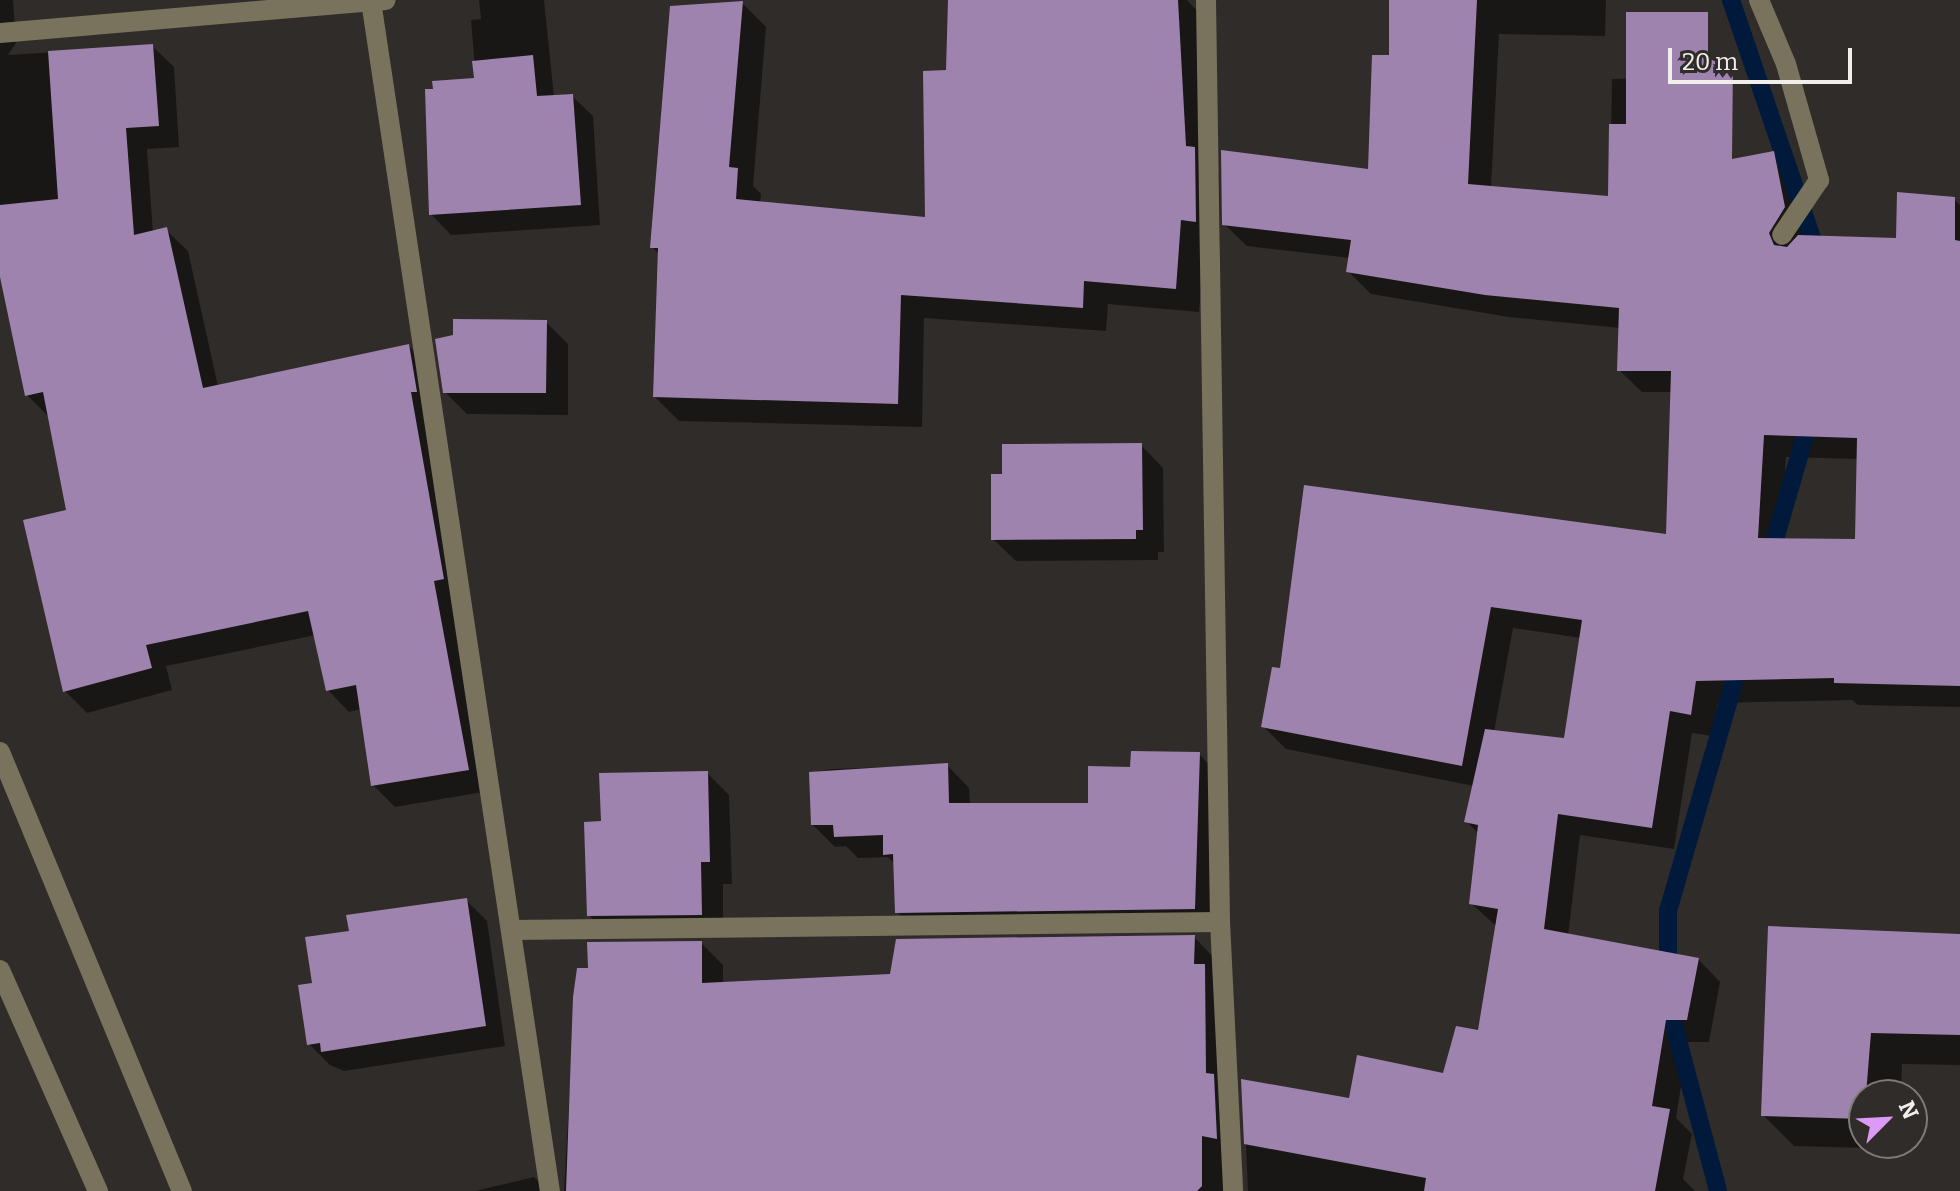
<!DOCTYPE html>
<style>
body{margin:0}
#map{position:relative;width:1960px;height:1191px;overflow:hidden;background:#302c2a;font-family:Bitter,serif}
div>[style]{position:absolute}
.shadow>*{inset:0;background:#0007}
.stream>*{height:18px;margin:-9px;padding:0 9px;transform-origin:9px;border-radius:9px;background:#011a3b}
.building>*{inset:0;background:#9f83af}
.minor>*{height:20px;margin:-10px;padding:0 10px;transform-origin:10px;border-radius:10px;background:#79725d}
span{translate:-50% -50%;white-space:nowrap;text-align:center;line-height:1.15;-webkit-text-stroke:8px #302c2a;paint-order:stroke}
.north{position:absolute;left:1848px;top:1079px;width:80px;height:80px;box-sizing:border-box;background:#302c2a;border:2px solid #7d7a78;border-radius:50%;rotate:66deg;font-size:22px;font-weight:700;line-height:32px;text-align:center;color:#f1eeec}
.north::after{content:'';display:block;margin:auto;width:28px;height:36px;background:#db9af6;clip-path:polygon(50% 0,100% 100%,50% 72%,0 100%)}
.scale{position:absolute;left:1668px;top:48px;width:184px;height:36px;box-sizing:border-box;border:4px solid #f1eeec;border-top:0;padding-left:10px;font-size:24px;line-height:28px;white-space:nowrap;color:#f1eeec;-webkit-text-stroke:6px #302c2a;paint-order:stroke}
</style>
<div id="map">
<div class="shadow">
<i style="clip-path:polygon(0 0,13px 0,16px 43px,8px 55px,152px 46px,174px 67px,179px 147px,147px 149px,153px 233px,166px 230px,188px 251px,218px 386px,409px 346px,430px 368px,489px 791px,395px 807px,373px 785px,361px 709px,349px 712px,328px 690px,316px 635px,166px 666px,172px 690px,87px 713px,65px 691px,26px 521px,68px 511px,50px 418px,27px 395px,0 275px)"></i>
<i style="clip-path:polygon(479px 0,544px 0,554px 97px,572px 96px,593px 116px,600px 225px,451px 235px,431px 214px,476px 79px,471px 20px,481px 19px)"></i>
<i style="clip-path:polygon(950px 0,1187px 0,1201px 15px,1209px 164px,1219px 173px,1220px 245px,1205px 243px,1199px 312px,1108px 304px,1106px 331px,924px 318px,922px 427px,679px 421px,655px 397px,659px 254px,652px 247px,742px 3px,766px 27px,753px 186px,761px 194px,760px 204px,927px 219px,948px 72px)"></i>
<i style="clip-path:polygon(evenodd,1391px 0,1606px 0,1605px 36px,1499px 34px,1491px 188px,1610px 198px,1612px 79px,1646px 78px,1676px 229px,1773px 153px,1795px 176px,1807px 230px,1803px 237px,1897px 240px,1954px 199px,1960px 205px,1960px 707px,1858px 705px,1852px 700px,1718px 703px,1713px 736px,1692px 733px,1674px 849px,1580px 835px,1568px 936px,1698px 959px,1720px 982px,1709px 1042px,1688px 1042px,1676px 1118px,1692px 1134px,1683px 1179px,1695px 1191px,1248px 1191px,1243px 1081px,1351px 1101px,1445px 1075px,1479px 1033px,1497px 927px,1471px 903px,1479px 834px,1466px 821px,1474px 786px,1286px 749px,1263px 726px,1282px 670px,1668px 536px,1672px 392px,1642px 392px,1619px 370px,1620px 328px,1509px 317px,1371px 294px,1348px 271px,1350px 258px,1247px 246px,1224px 224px,1370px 171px,1391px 58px,1391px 0,1786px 457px,1858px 459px,1857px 541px,1781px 540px,1786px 457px,1391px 0,1513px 628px,1581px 638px,1566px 740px,1494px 732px,1513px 628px)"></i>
<i style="clip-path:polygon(546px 322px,568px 344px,568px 415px,467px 414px,445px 392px)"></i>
<i style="clip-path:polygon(1141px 445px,1163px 468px,1164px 552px,1158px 552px,1158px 560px,1016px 561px,993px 539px)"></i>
<i style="clip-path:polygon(1199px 754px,1221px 777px,1217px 931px,919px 934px,897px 912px,895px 864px,888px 857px,858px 858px,846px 846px,835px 847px,813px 825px,811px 773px,832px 769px,947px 765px,969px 788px,970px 805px,1090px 805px,1132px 769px)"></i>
<i style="clip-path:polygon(707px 773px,729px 795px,732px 884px,723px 884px,723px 936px,611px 938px,589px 915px,603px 823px)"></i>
<i style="clip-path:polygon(466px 900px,487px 921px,505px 1046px,344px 1071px,330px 1065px,309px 1044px,314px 985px,351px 932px)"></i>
<i style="clip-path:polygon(1960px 936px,1960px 1065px,1902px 1064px,1901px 1095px,1864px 1095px,1864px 1143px,1899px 1143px,1899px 1149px,1794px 1146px,1763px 1115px)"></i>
<i style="clip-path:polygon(1194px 937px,1216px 960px,1241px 1191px,564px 1191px,575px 997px,590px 970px,701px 943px,723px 965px,723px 984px,892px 976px)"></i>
<i style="clip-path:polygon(534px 1177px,548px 1191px,475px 1191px)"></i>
</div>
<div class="stream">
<i style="left:1731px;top:0;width:273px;rotate:71.2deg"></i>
<i style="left:1769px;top:560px;width:151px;rotate:-73.8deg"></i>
<i style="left:1668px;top:974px;width:63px;rotate:-90deg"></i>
<i style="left:1668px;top:911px;width:263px;rotate:-73.9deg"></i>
<i style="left:1667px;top:999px;width:199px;rotate:75.1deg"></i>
</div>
<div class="building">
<i style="clip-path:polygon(948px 0,1178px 0,1186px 146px,1195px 147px,1196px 222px,1181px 220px,1176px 289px,1084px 281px,1083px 308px,901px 295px,898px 404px,653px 397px,658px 248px,650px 248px,670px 6px,743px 1px,729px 167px,738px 168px,736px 199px,925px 217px,923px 71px,946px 70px)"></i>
<i style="clip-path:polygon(evenodd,1389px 0,1477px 0,1468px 184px,1608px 196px,1609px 124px,1626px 124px,1626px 12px,1708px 12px,1708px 60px,1733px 60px,1732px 159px,1774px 151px,1785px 207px,1769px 233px,1774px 245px,1787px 247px,1798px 235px,1896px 238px,1897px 192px,1955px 197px,1955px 240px,1960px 241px,1960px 686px,1834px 683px,1834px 678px,1696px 681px,1691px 715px,1670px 711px,1652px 828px,1558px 814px,1544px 929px,1699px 958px,1687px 1020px,1666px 1020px,1652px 1106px,1670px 1109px,1655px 1191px,1424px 1191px,1426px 1178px,1244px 1144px,1241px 1079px,1349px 1098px,1357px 1055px,1443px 1073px,1456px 1026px,1478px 1030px,1498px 909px,1469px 904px,1478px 825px,1464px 822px,1485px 729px,1564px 738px,1582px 620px,1491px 607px,1462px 766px,1261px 727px,1272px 667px,1280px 668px,1304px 485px,1666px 534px,1671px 371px,1617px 371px,1619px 308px,1485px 295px,1346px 272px,1351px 240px,1222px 225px,1221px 150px,1368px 169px,1372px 55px,1389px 55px,1389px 0,1764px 435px,1857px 438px,1855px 539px,1758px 538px,1764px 435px)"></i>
<i style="clip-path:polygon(153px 44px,159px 126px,126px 128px,134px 235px,167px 227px,203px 388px,409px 344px,417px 392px,411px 392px,444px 579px,434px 581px,469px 770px,371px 786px,356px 685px,326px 691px,308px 611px,146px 645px,152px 668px,63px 692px,23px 520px,66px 510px,43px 392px,25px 396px,0 277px,0 205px,58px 199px,48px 51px)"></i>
<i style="clip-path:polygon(533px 55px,537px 96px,573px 94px,581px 205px,429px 215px,425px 89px,433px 89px,432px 81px,474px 78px,472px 61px)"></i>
<i style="clip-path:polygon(453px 319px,547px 320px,546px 393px,443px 393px,435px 339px,453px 335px)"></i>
<i style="clip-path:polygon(1142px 443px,1143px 530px,1136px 530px,1136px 539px,991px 540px,991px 474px,1002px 474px,1002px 444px)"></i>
<i style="clip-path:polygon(1131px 751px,1200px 752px,1195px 909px,895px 913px,893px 854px,883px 855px,883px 835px,834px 837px,833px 825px,811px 825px,809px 772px,948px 763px,949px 803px,1088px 803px,1088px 766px,1130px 767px)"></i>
<i style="clip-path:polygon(708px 771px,710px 862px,701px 862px,702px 915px,587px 916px,584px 822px,601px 821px,599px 773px)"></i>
<i style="clip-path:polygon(467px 898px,486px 1026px,321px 1052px,320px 1043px,307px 1045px,298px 985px,312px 983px,305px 937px,349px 931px,346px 915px)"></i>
<i style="clip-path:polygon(1768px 926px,1960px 934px,1960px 1035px,1871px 1033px,1864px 1119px,1761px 1116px)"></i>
<i style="clip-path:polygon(1195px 935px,1194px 964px,1205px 964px,1206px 1073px,1214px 1074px,1217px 1139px,1202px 1136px,1202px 1186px,1197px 1191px,566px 1191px,573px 997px,577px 968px,588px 968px,587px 942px,702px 941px,702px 983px,890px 974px,896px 939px)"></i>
</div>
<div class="minor">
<i style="left:1206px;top:0;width:922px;rotate:89.13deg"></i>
<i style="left:1220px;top:922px;width:269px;rotate:87.2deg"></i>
<i style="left:1759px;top:0;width:69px;rotate:67.1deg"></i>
<i style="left:1786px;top:64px;width:121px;rotate:74.1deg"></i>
<i style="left:1819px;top:180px;width:66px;rotate:123.9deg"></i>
<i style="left:371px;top:1px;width:1203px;rotate:81.45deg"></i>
<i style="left:0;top:33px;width:387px;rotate:-4.9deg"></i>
<i style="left:0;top:752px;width:475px;rotate:67.5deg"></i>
<i style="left:511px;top:930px;width:709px;rotate:-0.65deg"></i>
<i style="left:0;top:970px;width:242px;rotate:66.1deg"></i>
</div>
<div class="north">N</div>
<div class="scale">20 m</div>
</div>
